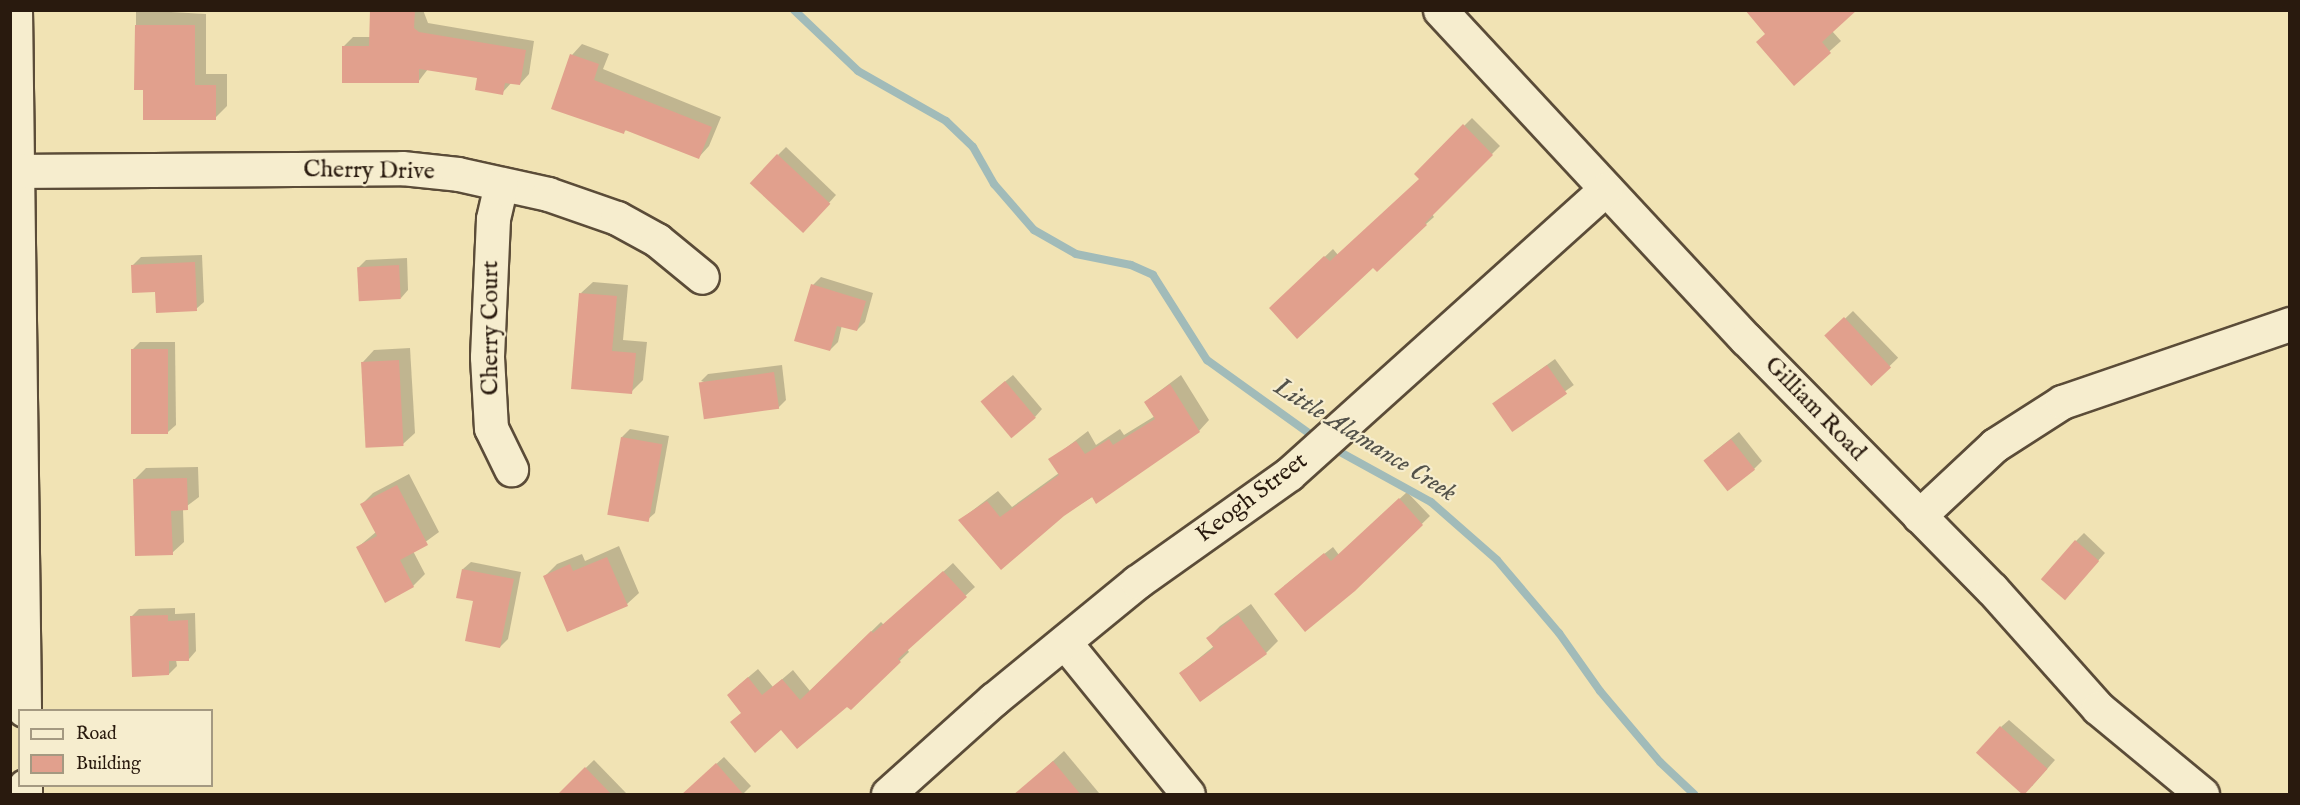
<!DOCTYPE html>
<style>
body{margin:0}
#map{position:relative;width:2300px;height:805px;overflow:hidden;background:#f1e3b4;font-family:"IM FELL English",serif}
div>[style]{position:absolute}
.shadow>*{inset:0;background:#0003;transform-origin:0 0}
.stream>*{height:8px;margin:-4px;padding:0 4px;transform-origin:4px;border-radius:4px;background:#a1bbb9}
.building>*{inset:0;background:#e1a08d;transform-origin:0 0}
.roads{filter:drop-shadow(2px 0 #5b4c38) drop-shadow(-2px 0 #5b4c38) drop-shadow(0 2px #5b4c38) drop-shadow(0 -2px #5b4c38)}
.minor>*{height:33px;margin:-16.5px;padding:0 16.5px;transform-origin:16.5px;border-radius:16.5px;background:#f6edce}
span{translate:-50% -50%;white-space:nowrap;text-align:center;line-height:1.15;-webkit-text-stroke:4.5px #f6edce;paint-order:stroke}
.street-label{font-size:24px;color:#291a0e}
.water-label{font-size:26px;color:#53524a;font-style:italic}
.frame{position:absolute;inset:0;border:12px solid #291a0e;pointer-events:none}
.legend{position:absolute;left:18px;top:709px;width:195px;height:78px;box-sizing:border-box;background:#f6edce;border:2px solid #a49981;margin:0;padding:8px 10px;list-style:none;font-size:18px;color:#291a0e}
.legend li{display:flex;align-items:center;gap:12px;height:30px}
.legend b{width:30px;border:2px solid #a49981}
</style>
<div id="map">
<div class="shadow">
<i style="clip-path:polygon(136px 10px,206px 14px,206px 74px,227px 74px,227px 106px,215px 118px,145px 89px,136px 89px)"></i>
<i style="clip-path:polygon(371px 10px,423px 10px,428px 23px,534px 41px,529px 74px,520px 84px,512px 82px,502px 93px,479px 77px,428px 69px,418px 82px,344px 46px,353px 37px,371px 37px)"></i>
<i style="clip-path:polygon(1832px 31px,1841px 41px,1794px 83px,1767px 33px)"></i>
<i style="clip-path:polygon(582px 44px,609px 54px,603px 69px,721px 117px,709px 146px,699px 157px,627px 129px,623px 133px,553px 108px,572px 55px)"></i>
<i style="clip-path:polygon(1472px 118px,1500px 146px,1432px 214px,1434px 217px,1426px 224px,1377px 270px,1373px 266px,1271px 308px,1333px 249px,1338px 255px,1421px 179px,1416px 174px)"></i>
<i style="clip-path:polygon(786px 147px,836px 195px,811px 223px,778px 155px)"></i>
<i style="clip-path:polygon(202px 255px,204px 302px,196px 309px,157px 290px,133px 265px,141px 257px)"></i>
<i style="clip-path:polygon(407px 258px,408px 290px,401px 298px,358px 268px,366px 260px)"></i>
<i style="clip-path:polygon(821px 277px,873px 293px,865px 322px,857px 330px,842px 325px,838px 342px,830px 350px,813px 285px)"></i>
<i style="clip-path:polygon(593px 282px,628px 285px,623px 340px,647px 342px,643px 380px,631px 392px,581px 293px)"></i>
<i style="left:1853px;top:311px;width:65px;height:36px;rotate:46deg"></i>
<i style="clip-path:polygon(140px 342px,175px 342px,176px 425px,168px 432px,132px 350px)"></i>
<i style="clip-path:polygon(410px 348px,415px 433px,403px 444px,363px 362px,374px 350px)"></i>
<i style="left:1555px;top:359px;width:32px;height:76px;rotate:54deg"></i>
<i style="clip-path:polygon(782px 365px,786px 400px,778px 408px,701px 381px,708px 374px)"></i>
<i style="clip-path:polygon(1013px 375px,1042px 409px,1035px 417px,990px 394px)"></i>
<i style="clip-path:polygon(1181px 375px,1209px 420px,1199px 431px,1063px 515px,960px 520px,998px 491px,1012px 507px,1059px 473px,1050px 460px,1088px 431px,1096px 445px,1120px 429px,1124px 435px,1155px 416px,1145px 402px)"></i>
<i style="clip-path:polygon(630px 429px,669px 436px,655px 513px,647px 520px,622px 437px)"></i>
<i style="clip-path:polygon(1739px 432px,1762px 461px,1754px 469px,1713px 453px)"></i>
<i style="clip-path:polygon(198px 467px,199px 497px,183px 509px,184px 542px,172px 553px,134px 480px,146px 468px)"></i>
<i style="clip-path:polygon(409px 474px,439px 532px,413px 551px,425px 574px,413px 586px,358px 547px,376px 532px,362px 504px,373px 493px)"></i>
<i style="clip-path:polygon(1407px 492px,1430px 516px,1354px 590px,1284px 586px,1333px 547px,1339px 555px)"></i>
<i style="clip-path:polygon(2084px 533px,2105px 553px,2072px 590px,2076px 541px)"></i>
<i style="clip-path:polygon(619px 546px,639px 593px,627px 604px,545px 576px,557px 564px,582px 554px,585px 561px)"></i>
<i style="clip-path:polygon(471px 562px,521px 572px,508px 639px,500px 647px,474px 600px,463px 569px)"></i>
<i style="clip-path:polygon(953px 563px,975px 587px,907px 649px,909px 652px,851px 708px,848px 705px,782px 728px,742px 712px,738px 686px,758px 669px,773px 687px,793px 670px,810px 691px,881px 622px,884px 625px)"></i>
<i style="clip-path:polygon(1251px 604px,1278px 641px,1266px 653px,1181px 673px,1214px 646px,1208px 638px,1220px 626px)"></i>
<i style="clip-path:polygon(175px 608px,175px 614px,195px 613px,196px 651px,189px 659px,176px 660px,177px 666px,169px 674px,131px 617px,139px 609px)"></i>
<i style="clip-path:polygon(2009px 720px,2055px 760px,2032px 786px,2001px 727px)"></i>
<i style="clip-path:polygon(1064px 751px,1099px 793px,1098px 794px,1037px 794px,1028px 784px)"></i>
<i style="clip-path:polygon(724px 757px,751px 786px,743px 794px,683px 794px)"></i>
<i style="clip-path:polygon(594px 760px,627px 794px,568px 794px,563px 790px)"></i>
</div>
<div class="stream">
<i style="left:794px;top:10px;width:88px;rotate:43.6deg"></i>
<i style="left:858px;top:71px;width:101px;rotate:29.6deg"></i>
<i style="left:946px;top:121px;width:37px;rotate:44deg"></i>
<i style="left:973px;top:147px;width:43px;rotate:60.4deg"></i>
<i style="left:994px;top:184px;width:61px;rotate:49deg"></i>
<i style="left:1034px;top:230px;width:48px;rotate:29.7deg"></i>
<i style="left:1076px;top:254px;width:56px;rotate:11.3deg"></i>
<i style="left:1131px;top:265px;width:24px;rotate:24deg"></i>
<i style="left:1153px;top:275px;width:101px;rotate:57.6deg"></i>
<i style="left:1207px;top:360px;width:135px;rotate:35.7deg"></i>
<i style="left:1331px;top:447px;width:114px;rotate:28.8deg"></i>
<i style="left:1431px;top:502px;width:88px;rotate:41.3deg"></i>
<i style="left:1497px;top:560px;width:96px;rotate:49.7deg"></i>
<i style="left:1559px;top:633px;width:71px;rotate:54.7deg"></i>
<i style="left:1600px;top:691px;width:93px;rotate:49.8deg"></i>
<i style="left:1660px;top:762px;width:47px;rotate:43.3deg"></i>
</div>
<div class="building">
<i style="clip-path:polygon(370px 10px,415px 10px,414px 28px,419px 32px,526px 50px,520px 85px,505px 83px,503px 95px,475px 90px,477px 78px,419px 69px,419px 83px,342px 83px,342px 46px,369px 46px)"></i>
<i style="clip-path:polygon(1745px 10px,1857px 10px,1822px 42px,1831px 53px,1794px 86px,1756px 42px,1765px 34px)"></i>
<i style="clip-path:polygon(135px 25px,195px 25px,195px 85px,216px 85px,216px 120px,143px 120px,143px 90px,134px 90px)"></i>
<i style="clip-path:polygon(570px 54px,599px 64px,594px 80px,712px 127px,699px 159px,625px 130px,624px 134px,551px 109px)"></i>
<i style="clip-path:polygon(1463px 124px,1493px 155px,1425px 223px,1427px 225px,1377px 272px,1373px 268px,1297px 339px,1269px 308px,1324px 256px,1330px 261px,1419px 179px,1414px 174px)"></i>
<i style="left:777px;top:154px;width:73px;height:40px;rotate:43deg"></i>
<i style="clip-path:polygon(195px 262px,197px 311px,156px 313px,155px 292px,132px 293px,131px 265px)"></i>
<i style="left:399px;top:265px;width:34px;height:42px;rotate:87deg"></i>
<i style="clip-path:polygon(811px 284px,866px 301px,857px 331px,837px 326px,830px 351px,794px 341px)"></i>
<i style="clip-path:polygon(579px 293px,617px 296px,612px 351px,636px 353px,632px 394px,571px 389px)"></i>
<i style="left:1844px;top:317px;width:69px;height:27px;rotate:47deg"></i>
<i style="left:131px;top:349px;width:37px;height:85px"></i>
<i style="left:399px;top:360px;width:86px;height:38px;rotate:87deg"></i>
<i style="left:1547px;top:365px;width:35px;height:67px;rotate:55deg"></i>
<i style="left:774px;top:372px;width:37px;height:76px;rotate:82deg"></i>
<i style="left:1005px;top:381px;width:48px;height:32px;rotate:50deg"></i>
<i style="clip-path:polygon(1170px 384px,1200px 432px,1096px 504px,1092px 497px,1064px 516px,1001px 570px,958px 520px,987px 501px,1000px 517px,1059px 475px,1048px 459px,1076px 441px,1085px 454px,1109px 439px,1113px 445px,1155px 419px,1144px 402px)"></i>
<i style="left:621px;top:437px;width:42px;height:79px;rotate:10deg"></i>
<i style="left:1731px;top:439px;width:39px;height:35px;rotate:52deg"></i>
<i style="clip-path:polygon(187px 478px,188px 510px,171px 511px,173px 555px,135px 556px,133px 479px)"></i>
<i style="clip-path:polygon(397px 485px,428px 545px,400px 560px,414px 587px,385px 603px,356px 547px,377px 536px,360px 504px)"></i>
<i style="clip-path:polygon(1399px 498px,1423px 525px,1355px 591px,1305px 632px,1274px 594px,1324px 553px,1331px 561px)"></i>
<i style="left:2075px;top:540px;width:32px;height:52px;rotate:41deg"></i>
<i style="clip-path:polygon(607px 557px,628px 606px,567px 632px,543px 576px,570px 564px,573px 571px)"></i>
<i style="clip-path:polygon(462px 569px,514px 579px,500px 648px,465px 641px,473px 601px,456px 598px)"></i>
<i style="clip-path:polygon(943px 571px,967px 597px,898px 659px,901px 662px,851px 710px,847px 707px,797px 749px,781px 730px,755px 753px,730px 722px,741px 713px,727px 695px,748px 677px,762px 695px,782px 679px,800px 700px,871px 631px,873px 633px)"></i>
<i style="clip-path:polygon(168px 615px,168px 621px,188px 620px,189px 661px,169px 661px,169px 675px,132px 677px,130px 616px)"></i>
<i style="clip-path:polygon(1238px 615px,1267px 654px,1200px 702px,1179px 673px,1214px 648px,1206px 638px)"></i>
<i style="left:2000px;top:726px;width:64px;height:36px;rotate:42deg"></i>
<i style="clip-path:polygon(1053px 761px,1081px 795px,1013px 795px)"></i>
<i style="clip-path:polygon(716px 763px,744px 795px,681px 795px)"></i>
<i style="clip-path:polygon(585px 767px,612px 795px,557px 795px)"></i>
</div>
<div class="roads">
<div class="minor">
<i style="left:15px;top:10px;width:700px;rotate:89.26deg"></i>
<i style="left:1440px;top:10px;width:449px;rotate:47.1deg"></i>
<i style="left:1746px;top:339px;width:351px;rotate:45.5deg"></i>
<i style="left:1992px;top:589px;width:159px;rotate:48.3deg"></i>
<i style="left:2098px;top:708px;width:135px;rotate:39.6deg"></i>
<i style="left:10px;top:171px;width:392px;rotate:-0.4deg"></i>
<i style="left:402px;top:168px;width:56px;rotate:6.1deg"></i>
<i style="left:458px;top:174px;width:92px;rotate:12.5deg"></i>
<i style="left:548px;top:194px;width:73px;rotate:19.2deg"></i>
<i style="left:617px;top:218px;width:46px;rotate:28.8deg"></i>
<i style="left:657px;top:240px;width:58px;rotate:39.4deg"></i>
<i style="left:501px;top:184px;width:36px;rotate:103deg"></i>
<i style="left:493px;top:219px;width:138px;rotate:92.5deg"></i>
<i style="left:487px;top:357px;width:71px;rotate:86.8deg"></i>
<i style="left:491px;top:428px;width:46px;rotate:64deg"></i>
<i style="left:1919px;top:516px;width:104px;rotate:-43.1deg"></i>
<i style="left:1995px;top:445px;width:80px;rotate:-32.7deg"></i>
<i style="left:2062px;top:402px;width:241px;rotate:-18.9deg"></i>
<i style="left:1066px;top:644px;width:193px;rotate:50.9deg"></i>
<i style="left:25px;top:786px;width:8px;rotate:90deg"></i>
<i style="left:888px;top:794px;width:142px;rotate:-41.9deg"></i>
<i style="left:994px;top:699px;width:185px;rotate:-39.3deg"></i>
<i style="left:1137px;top:582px;width:186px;rotate:-35.4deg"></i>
<i style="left:1289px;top:474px;width:426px;rotate:-42deg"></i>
</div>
</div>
<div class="street-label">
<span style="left:369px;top:171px;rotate:1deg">Cherry Drive</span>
<span style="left:491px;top:328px;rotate:-90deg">Cherry Court</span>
<span style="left:1815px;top:409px;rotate:46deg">Gilliam Road</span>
<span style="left:1252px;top:498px;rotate:-37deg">Keogh Street</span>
</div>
<div class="water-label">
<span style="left:1365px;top:440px;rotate:32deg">Little Alamance Creek</span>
</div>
<div class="frame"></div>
<ul class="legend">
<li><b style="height:8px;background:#f6edce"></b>Road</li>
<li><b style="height:16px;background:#e1a08d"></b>Building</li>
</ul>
</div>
